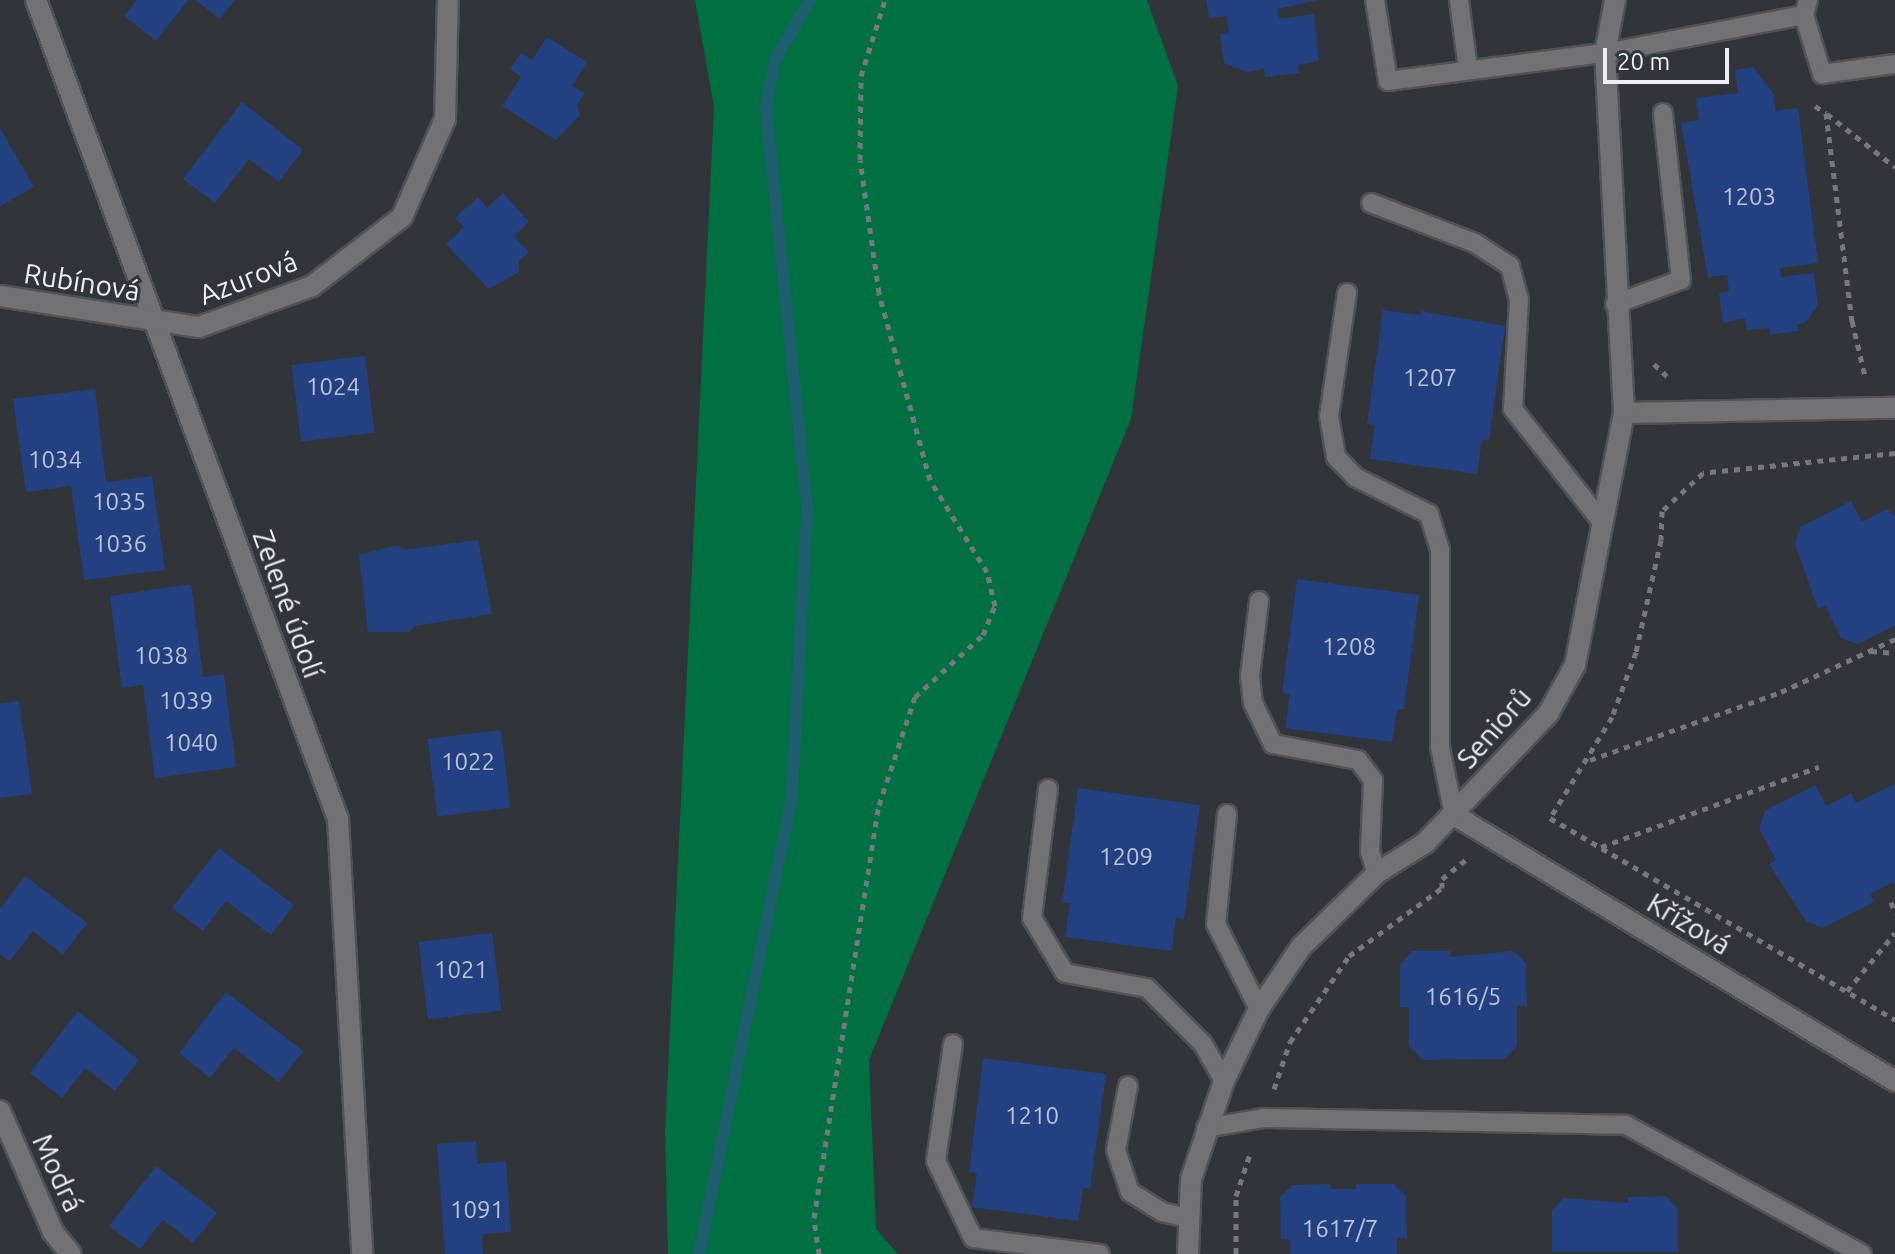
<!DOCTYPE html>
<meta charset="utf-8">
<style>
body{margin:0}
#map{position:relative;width:1895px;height:1254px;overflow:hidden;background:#313439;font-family:Ubuntu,sans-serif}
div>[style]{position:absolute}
.forest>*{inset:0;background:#006f42}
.stream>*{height:12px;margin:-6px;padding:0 6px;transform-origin:6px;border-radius:6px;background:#1e5e6e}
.building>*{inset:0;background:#234181;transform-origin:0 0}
.path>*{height:5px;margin-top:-2.5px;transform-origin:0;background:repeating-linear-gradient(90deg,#76787d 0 6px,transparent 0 12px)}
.roads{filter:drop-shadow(2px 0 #4f5257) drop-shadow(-2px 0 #4f5257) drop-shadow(0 2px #4f5257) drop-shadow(0 -2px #4f5257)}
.service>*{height:18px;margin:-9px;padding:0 9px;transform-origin:9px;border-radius:9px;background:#727275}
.minor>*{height:20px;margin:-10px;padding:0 10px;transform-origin:10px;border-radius:10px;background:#727275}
span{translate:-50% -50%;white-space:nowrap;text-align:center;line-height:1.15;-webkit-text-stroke:6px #313439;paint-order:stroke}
.number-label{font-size:24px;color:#bbc4d6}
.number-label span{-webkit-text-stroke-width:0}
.street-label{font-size:28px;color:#eef0f3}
.scale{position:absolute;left:1603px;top:48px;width:126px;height:36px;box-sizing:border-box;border:4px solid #eef0f3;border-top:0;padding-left:10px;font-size:24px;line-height:28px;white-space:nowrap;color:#eef0f3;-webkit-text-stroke:6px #313439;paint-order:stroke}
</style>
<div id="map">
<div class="forest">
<i style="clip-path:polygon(695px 0,1147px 0,1178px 86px,1131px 419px,869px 1060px,876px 1229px,898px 1254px,668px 1254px,665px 1134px,714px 107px)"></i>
</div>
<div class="stream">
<i style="left:699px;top:1254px;width:467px;rotate:-78.5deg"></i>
<i style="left:792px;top:796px;width:290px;rotate:-87deg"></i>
<i style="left:807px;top:506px;width:401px;rotate:-95.9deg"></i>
<i style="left:766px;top:107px;width:48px;rotate:-79.2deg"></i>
<i style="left:775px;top:60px;width:69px;rotate:-59.7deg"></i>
</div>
<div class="building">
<i style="clip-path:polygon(137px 0,188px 0,156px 41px,124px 16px)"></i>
<i style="clip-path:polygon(195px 0,235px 0,220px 19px)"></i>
<i style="clip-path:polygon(1206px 0,1317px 0,1278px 9px,1279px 19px,1314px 14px,1319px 61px,1297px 65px,1299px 73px,1265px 77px,1264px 69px,1247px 72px,1224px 63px,1220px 34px,1229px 33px,1227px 16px,1209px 18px)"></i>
<i style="clip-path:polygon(547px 37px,587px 62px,572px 86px,585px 93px,577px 105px,580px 115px,556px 140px,502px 106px,521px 77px,510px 69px,521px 53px,532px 60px)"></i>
<i style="clip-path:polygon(1753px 67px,1774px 94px,1775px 111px,1798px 108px,1818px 263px,1780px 268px,1781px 277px,1814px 273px,1818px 305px,1805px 323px,1797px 324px,1798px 331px,1770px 335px,1769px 328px,1747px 330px,1745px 318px,1723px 323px,1719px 293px,1729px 291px,1727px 275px,1708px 277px,1681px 123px,1699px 120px,1696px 98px,1738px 93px,1735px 70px)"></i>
<i style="clip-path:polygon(242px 102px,303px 150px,279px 182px,249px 159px,215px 203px,183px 179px)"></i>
<i style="clip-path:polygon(0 128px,34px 187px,0 206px)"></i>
<i style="clip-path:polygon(503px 193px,529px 222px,514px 236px,529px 252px,519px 261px,519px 272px,489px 289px,446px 244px,464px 227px,455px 218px,478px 197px,487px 208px)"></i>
<i style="clip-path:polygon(1383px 310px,1420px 315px,1421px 311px,1505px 326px,1489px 440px,1482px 440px,1477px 474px,1370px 459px,1375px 425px,1367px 424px)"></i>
<i style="left:365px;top:356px;width:77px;height:74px;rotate:83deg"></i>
<i style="clip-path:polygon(95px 389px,106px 482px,152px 476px,165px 570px,84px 580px,71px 486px,26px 492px,13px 399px)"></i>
<i style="clip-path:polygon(1851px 501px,1862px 522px,1887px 509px,1895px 517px,1895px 626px,1858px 644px,1841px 638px,1825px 605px,1818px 609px,1795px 544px,1800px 527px)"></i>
<i style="clip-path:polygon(478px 540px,492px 614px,414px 626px,410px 632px,368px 632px,359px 555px,398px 545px,403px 550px)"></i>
<i style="clip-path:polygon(1297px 579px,1419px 595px,1404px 709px,1397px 709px,1392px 742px,1285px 728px,1290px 695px,1282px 693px)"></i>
<i style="clip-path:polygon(191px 584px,203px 677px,224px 674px,236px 767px,155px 778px,143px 685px,122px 688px,110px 596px)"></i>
<i style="clip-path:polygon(19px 701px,32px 794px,0 798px,0 704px)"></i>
<i style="left:501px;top:730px;width:78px;height:74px;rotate:83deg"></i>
<i style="clip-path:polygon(1895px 784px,1895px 886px,1893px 882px,1870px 894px,1874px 902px,1822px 928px,1806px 921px,1769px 864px,1776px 860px,1759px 828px,1765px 811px,1816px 785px,1826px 806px,1851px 793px,1856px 803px)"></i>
<i style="clip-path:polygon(1078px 788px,1200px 805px,1184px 919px,1176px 918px,1172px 951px,1065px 937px,1070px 903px,1062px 903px)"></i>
<i style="clip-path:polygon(219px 848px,294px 905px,271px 935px,226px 901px,203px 931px,172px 908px)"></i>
<i style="clip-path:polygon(25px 876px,87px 923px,63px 955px,33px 931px,10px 961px,0 954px,0 909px)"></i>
<i style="left:492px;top:933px;width:78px;height:74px;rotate:83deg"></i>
<i style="clip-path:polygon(1412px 951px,1450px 951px,1450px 957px,1513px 951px,1526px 963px,1527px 1006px,1517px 1006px,1517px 1046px,1505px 1059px,1423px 1060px,1409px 1046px,1409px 1007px,1400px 1007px,1400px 965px)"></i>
<i style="clip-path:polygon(226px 992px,303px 1051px,279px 1082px,234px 1048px,210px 1078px,179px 1053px)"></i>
<i style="clip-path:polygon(78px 1011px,139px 1060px,115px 1091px,85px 1068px,62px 1098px,30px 1073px)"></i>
<i style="clip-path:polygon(983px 1058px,1106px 1074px,1090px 1189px,1083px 1187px,1078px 1221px,972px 1207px,977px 1173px,969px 1172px)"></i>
<i style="clip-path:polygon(476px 1141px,477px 1164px,506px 1161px,511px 1232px,482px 1234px,483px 1254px,445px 1254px,437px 1144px)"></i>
<i style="clip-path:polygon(156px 1166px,217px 1213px,193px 1243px,163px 1220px,140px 1249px,109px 1226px)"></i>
<i style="clip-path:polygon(1330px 1184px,1330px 1189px,1356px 1189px,1356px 1184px,1394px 1184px,1406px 1196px,1407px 1238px,1397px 1238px,1397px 1254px,1290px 1254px,1290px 1240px,1281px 1239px,1280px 1197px,1293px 1185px)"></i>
<i style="clip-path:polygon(1666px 1196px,1678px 1209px,1678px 1252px,1552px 1252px,1552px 1210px,1564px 1198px,1628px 1203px,1628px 1197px)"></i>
</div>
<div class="path">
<i style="left:1815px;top:106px;width:13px;rotate:32deg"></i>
<i style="left:1826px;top:113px;width:210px;rotate:82.9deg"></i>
<i style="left:1852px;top:321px;width:57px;rotate:76.7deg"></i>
<i style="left:1827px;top:114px;width:86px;rotate:37.9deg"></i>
<i style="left:1654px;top:364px;width:22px;rotate:43deg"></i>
<i style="left:1895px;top:453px;width:193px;rotate:174.1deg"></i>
<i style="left:1703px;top:473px;width:56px;rotate:137.2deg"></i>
<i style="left:1662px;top:511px;width:29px;rotate:92deg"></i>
<i style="left:1661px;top:540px;width:115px;rotate:102.6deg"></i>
<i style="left:1636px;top:652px;width:69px;rotate:110.3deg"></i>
<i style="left:1612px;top:717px;width:119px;rotate:121.5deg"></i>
<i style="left:1550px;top:818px;width:400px;rotate:30.3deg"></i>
<i style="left:1871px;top:651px;width:24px;rotate:5deg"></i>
<i style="left:1590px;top:760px;width:203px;rotate:-19.6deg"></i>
<i style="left:1781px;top:692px;width:126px;rotate:-24.9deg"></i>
<i style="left:1601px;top:847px;width:232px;rotate:-20.2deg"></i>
<i style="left:1891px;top:902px;width:12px;rotate:70deg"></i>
<i style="left:1847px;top:991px;width:75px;rotate:-50.4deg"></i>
<i style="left:1274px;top:1089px;width:50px;rotate:-71.2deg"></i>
<i style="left:1290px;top:1042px;width:104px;rotate:-55.5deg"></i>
<i style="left:1349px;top:956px;width:115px;rotate:-36.2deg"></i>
<i style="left:1442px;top:888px;width:9px;rotate:-90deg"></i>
<i style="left:1442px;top:879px;width:32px;rotate:-39deg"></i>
<i style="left:819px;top:1254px;width:36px;rotate:-98deg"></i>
<i style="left:814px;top:1218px;width:418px;rotate:-81.1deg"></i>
<i style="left:879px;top:805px;width:114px;rotate:-71.6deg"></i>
<i style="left:915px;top:697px;width:92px;rotate:-42.4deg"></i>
<i style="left:983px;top:635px;width:31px;rotate:-68deg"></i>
<i style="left:995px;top:606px;width:35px;rotate:-103deg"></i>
<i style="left:987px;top:572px;width:108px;rotate:-121.8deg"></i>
<i style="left:930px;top:480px;width:194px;rotate:-105.3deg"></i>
<i style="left:879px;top:293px;width:134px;rotate:-98.1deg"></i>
<i style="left:860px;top:160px;width:84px;rotate:-89.3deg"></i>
<i style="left:861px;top:76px;width:80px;rotate:-72.5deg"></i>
<i style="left:1236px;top:1254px;width:58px;rotate:-90deg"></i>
<i style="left:1236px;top:1196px;width:47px;rotate:-71.6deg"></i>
</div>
<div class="roads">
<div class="service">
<i style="left:1375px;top:0;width:82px;rotate:80.9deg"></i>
<i style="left:1388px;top:81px;width:219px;rotate:-7.4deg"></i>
<i style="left:1605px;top:53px;width:203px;rotate:-10.8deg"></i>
<i style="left:1459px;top:0;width:70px;rotate:82.6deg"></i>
<i style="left:1808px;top:0;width:16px;rotate:105deg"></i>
<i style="left:1804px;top:15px;width:62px;rotate:73deg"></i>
<i style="left:1822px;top:74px;width:74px;rotate:-7.8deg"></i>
<i style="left:1371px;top:203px;width:111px;rotate:21deg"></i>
<i style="left:1475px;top:243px;width:42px;rotate:33.3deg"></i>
<i style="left:1510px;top:266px;width:34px;rotate:75deg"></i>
<i style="left:1519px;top:299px;width:110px;rotate:93.1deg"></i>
<i style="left:1513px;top:409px;width:142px;rotate:51.8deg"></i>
<i style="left:1347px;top:293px;width:124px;rotate:98.3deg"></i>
<i style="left:1329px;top:416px;width:42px;rotate:80.3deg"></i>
<i style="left:1336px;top:457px;width:28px;rotate:46deg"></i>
<i style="left:1355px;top:477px;width:83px;rotate:26.6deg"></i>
<i style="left:1429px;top:514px;width:38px;rotate:73deg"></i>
<i style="left:1440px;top:550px;width:197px;rotate:90deg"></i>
<i style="left:1440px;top:747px;width:69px;rotate:78.4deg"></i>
<i style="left:1615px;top:304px;width:70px;rotate:-20deg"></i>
<i style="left:1681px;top:280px;width:168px;rotate:-96.2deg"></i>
<i style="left:1259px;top:601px;width:76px;rotate:96.8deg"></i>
<i style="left:1250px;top:676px;width:27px;rotate:84deg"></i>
<i style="left:1253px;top:703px;width:46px;rotate:64deg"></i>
<i style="left:1273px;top:744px;width:86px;rotate:10.7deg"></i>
<i style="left:1358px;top:760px;width:25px;rotate:53deg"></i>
<i style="left:1373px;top:780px;width:72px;rotate:92.4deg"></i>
<i style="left:1370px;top:852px;width:22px;rotate:72deg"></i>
<i style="left:1048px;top:789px;width:130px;rotate:97.1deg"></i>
<i style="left:1032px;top:918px;width:64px;rotate:59deg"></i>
<i style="left:1065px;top:973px;width:83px;rotate:10.4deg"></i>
<i style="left:1147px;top:988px;width:79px;rotate:45deg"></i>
<i style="left:1203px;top:1044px;width:43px;rotate:60.4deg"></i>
<i style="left:1227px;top:814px;width:111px;rotate:95.7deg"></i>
<i style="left:1216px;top:924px;width:95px;rotate:63.2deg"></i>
<i style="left:953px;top:1044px;width:118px;rotate:98.3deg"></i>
<i style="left:936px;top:1161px;width:85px;rotate:64.3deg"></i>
<i style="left:973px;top:1238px;width:128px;rotate:7.2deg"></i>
<i style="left:1128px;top:1086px;width:65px;rotate:100.6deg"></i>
<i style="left:1116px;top:1150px;width:44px;rotate:71.6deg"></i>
<i style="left:1130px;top:1192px;width:38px;rotate:32deg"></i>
<i style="left:1162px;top:1212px;width:27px;rotate:13deg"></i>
<i style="left:1206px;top:1128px;width:59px;rotate:-9.8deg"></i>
<i style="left:1264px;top:1118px;width:362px;rotate:1.1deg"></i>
<i style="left:1626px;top:1125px;width:269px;rotate:28.7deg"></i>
</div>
<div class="minor">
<i style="left:36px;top:0;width:873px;rotate:69.76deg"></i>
<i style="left:338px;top:819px;width:436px;rotate:86.8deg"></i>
<i style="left:0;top:296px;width:201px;rotate:8.9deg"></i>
<i style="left:199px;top:327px;width:120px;rotate:-19.9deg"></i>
<i style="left:312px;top:286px;width:113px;rotate:-37.5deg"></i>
<i style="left:402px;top:217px;width:107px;rotate:-66.3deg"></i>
<i style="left:445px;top:119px;width:119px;rotate:-88.6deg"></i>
<i style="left:1624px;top:413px;width:271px;rotate:-1.1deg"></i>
<i style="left:1454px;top:815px;width:515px;rotate:31.1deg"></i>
<i style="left:0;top:1111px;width:132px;rotate:66.3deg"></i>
<i style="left:53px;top:1232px;width:28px;rotate:51deg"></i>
<i style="left:1188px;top:1254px;width:75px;rotate:-87.7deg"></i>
<i style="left:1191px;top:1179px;width:103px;rotate:-71.4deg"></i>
<i style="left:1224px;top:1081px;width:80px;rotate:-64.1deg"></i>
<i style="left:1259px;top:1009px;width:75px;rotate:-55.9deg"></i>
<i style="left:1301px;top:947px;width:106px;rotate:-44.2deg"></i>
<i style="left:1377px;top:873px;width:57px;rotate:-32deg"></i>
<i style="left:1425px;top:843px;width:178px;rotate:-46.4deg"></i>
<i style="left:1548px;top:714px;width:56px;rotate:-61.1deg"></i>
<i style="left:1575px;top:665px;width:257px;rotate:-79deg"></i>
<i style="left:1624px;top:413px;width:361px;rotate:-93deg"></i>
<i style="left:1605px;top:53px;width:54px;rotate:-79.3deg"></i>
</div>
</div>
<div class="number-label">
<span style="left:1749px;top:197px">1203</span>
<span style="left:1430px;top:378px">1207</span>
<span style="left:333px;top:387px">1024</span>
<span style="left:55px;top:460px">1034</span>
<span style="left:119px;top:502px">1035</span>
<span style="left:120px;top:544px">1036</span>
<span style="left:1349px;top:647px">1208</span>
<span style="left:161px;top:656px">1038</span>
<span style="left:186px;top:701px">1039</span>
<span style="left:191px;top:743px">1040</span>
<span style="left:468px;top:762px">1022</span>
<span style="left:1126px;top:857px">1209</span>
<span style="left:461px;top:970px">1021</span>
<span style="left:1463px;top:997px">1616/5</span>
<span style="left:1032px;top:1116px">1210</span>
<span style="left:477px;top:1210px">1091</span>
<span style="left:1340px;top:1229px">1617/7</span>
</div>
<div class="street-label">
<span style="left:248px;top:278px;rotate:-21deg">Azurová</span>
<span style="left:82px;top:282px;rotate:9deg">Rubínová</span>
<span style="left:288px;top:604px;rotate:70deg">Zelené údolí</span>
<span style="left:1494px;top:728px;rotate:-49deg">Seniorů</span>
<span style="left:1689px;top:924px;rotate:31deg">Křížová</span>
<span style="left:58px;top:1173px;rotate:65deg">Modrá</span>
</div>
<div class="scale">20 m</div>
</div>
